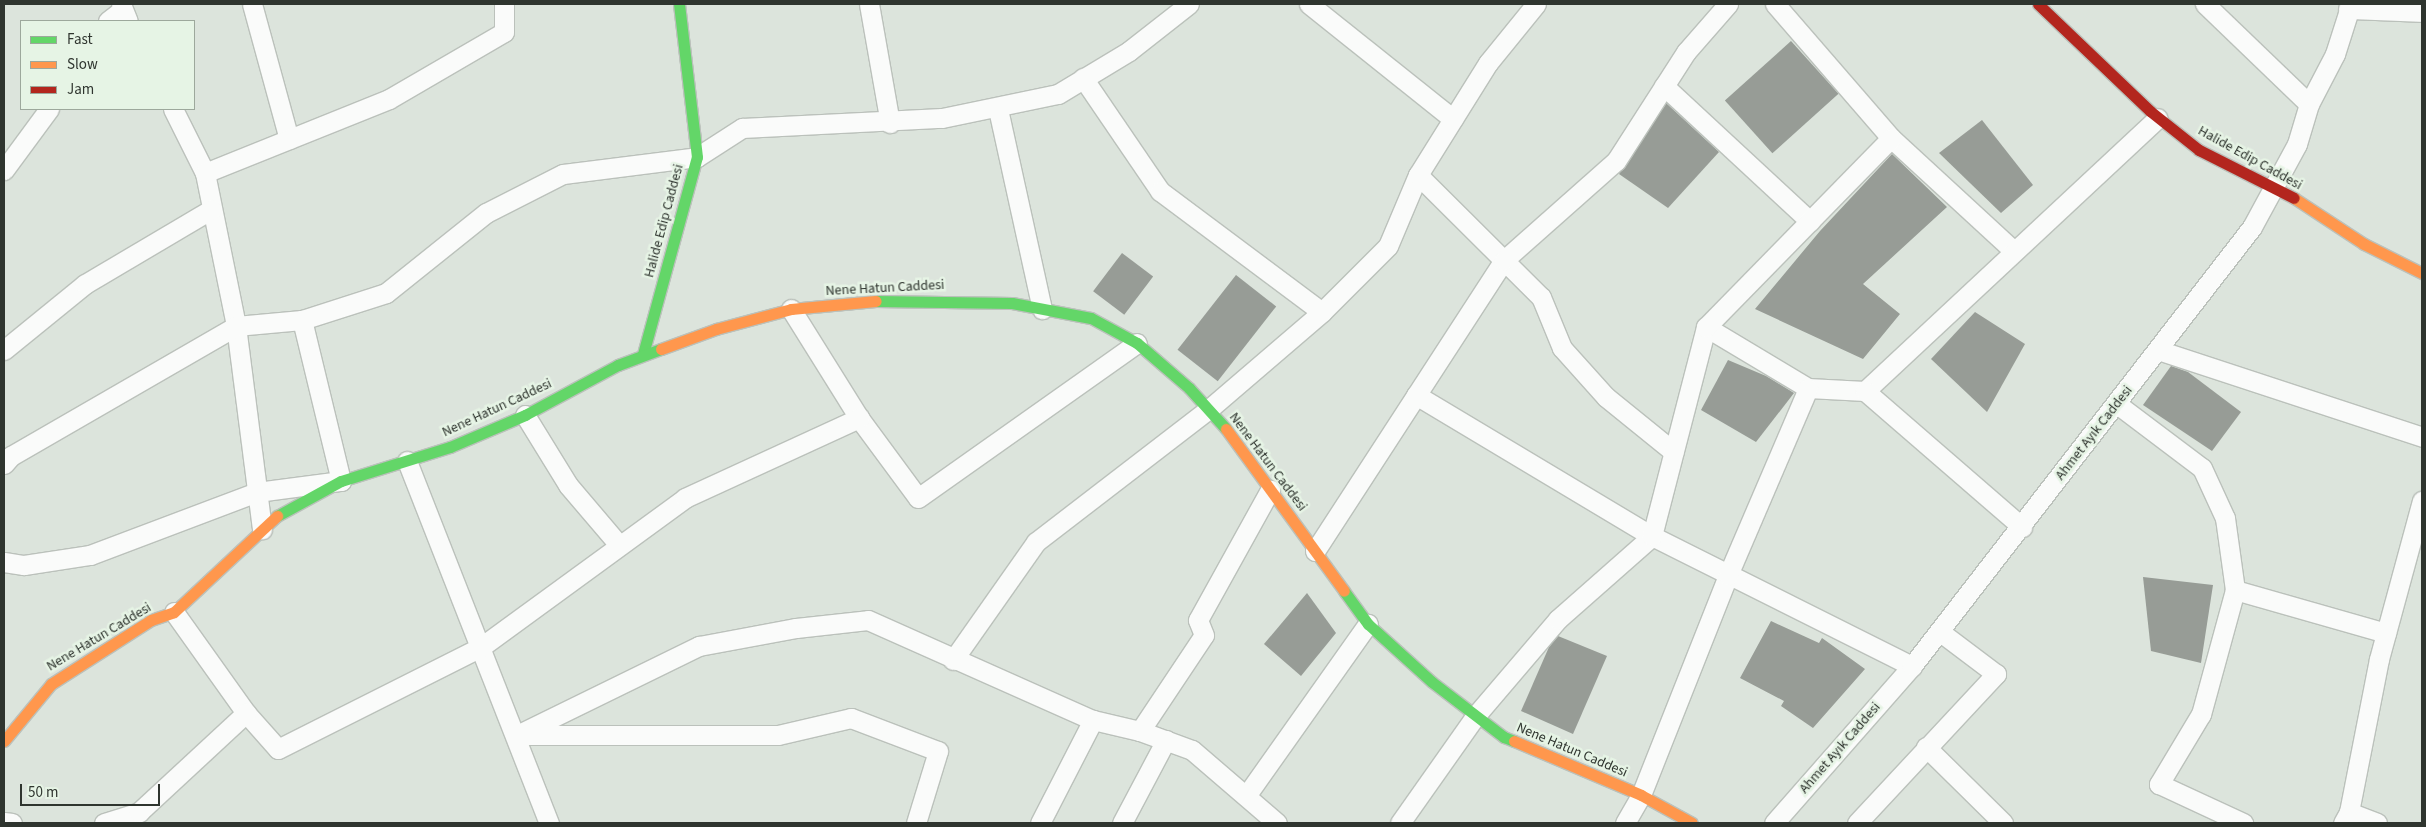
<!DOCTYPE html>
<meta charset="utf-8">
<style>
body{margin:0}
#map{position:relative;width:2426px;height:827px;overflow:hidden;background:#dce4dc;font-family:"Source Sans 3",sans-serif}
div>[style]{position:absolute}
.building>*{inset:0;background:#979c96;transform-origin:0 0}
.roads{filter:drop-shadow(1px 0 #bbc1bb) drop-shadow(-1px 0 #bbc1bb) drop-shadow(0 1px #bbc1bb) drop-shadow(0 -1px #bbc1bb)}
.street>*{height:19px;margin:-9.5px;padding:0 9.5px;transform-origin:9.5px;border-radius:9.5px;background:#fafbfa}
.fast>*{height:11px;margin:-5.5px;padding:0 5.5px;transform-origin:5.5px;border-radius:5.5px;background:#63d668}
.slow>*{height:11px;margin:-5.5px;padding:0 5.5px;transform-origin:5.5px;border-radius:5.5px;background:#ff974d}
.jam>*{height:11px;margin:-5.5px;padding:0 5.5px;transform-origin:5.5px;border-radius:5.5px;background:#b3261e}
span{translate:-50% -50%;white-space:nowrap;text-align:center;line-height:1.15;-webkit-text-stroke:5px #e6f4e5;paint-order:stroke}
.street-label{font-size:14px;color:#2f352f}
.frame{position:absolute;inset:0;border:5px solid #2f352f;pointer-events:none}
.legend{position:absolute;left:20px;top:20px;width:175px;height:90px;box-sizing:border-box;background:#e6f4e5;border:1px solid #9da89c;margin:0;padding:6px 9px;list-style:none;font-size:15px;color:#2f352f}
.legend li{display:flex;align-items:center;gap:10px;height:25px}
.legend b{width:25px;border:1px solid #9da89c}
.scale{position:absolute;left:20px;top:784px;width:140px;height:22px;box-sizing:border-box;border:2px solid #2f352f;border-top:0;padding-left:6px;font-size:15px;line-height:18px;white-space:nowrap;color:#2f352f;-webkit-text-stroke:4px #e6f4e5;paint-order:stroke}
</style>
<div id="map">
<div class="building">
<i style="left:1791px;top:41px;width:71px;height:89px;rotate:48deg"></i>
<i style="clip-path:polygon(1666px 103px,1719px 152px,1668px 208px,1619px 174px)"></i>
<i style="clip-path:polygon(1982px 120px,2033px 185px,2001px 213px,1939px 153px)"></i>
<i style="clip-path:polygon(1892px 154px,1947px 207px,1863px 284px,1900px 314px,1863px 359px,1755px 309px,1820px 231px)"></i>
<i style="left:1122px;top:253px;width:39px;height:48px;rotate:37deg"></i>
<i style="left:1236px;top:275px;width:51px;height:95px;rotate:38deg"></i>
<i style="clip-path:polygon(1975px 312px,2025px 344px,1987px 412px,1931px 359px)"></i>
<i style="clip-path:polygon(1728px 360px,1766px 376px,1794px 393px,1756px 442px,1701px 410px)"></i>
<i style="clip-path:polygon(2171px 366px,2188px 372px,2241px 412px,2212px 451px,2143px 405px)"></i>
<i style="clip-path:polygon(2143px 577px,2213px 585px,2201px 663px,2151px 651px)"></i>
<i style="clip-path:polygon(1307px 593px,1336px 633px,1301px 676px,1264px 644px)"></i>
<i style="clip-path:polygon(1771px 621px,1819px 643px,1822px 638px,1865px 669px,1813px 728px,1781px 706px,1784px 701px,1740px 678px)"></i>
<i style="clip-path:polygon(1558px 636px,1607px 656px,1573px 734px,1521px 711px,1549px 647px)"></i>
</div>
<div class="roads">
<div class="street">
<i style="left:121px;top:4px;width:18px;rotate:68deg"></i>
<i style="left:252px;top:4px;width:140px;rotate:74.7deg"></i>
<i style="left:869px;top:4px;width:121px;rotate:80deg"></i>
<i style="left:1309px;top:4px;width:184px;rotate:38.6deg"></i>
<i style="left:1775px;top:4px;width:177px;rotate:49.1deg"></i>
<i style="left:1891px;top:138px;width:167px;rotate:42.6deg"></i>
<i style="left:2205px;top:4px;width:144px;rotate:43.9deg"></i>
<i style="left:2348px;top:9px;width:74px;rotate:2.3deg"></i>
<i style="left:108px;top:21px;width:18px;rotate:-38deg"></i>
<i style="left:1083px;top:78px;width:137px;rotate:55.7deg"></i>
<i style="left:1160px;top:191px;width:202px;rotate:36.8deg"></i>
<i style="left:1664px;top:86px;width:199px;rotate:42.8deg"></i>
<i style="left:173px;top:109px;width:72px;rotate:63.4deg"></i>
<i style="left:205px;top:173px;width:156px;rotate:78.5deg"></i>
<i style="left:236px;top:326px;width:205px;rotate:82.7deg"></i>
<i style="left:998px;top:109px;width:205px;rotate:77.6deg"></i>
<i style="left:4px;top:170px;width:76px;rotate:-53.6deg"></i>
<i style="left:205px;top:173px;width:198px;rotate:-21.9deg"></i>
<i style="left:389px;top:99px;width:133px;rotate:-30.2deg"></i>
<i style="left:504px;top:32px;width:28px;rotate:-90deg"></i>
<i style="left:1418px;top:175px;width:173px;rotate:44.8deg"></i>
<i style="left:1541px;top:297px;width:55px;rotate:67.6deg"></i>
<i style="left:1562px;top:348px;width:66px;rotate:48.1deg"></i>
<i style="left:1606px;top:397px;width:87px;rotate:39deg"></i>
<i style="left:791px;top:309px;width:128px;rotate:58deg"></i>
<i style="left:859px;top:418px;width:99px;rotate:53.6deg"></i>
<i style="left:918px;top:498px;width:268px;rotate:-35.3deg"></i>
<i style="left:1706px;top:327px;width:119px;rotate:30.9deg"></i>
<i style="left:1808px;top:388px;width:57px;rotate:3deg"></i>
<i style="left:1865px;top:391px;width:400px;rotate:-43deg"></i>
<i style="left:4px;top:350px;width:104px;rotate:-39.2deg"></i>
<i style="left:85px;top:284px;width:147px;rotate:-30.6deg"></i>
<i style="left:2158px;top:350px;width:278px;rotate:18.2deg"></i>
<i style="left:1865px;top:391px;width:208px;rotate:40.9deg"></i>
<i style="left:1416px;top:395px;width:275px;rotate:30.9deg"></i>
<i style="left:1652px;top:536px;width:291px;rotate:26.6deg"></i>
<i style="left:2117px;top:404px;width:106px;rotate:37deg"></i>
<i style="left:2202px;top:468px;width:55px;rotate:65.3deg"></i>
<i style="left:2225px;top:518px;width:73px;rotate:82.1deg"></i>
<i style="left:2235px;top:590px;width:129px;rotate:105.3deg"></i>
<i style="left:2201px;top:714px;width:82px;rotate:121deg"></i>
<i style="left:2159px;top:784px;width:93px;rotate:24.9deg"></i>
<i style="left:525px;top:415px;width:82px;rotate:58.4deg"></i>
<i style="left:568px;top:485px;width:79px;rotate:49.6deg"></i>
<i style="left:407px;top:461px;width:389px;rotate:68.6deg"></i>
<i style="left:4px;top:464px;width:11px;rotate:-49deg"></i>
<i style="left:11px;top:456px;width:260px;rotate:-30deg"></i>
<i style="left:236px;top:326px;width:66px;rotate:-5.2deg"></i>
<i style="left:302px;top:320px;width:88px;rotate:-17.8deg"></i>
<i style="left:386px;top:293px;width:128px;rotate:-38.7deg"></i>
<i style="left:486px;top:213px;width:86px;rotate:-26.9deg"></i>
<i style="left:563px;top:174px;width:135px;rotate:-7.2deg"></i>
<i style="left:697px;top:157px;width:54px;rotate:-32.8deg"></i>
<i style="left:742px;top:128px;width:200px;rotate:-2.9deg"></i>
<i style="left:942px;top:118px;width:118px;rotate:-11.7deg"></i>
<i style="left:1058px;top:94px;width:83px;rotate:-31.2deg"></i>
<i style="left:1129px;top:51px;width:76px;rotate:-38.1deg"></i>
<i style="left:1315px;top:551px;width:347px;rotate:-57deg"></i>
<i style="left:1504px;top:260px;width:149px;rotate:-41.5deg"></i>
<i style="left:1616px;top:161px;width:130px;rotate:-57.3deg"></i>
<i style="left:1686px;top:52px;width:64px;rotate:-48.8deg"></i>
<i style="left:4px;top:562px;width:20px;rotate:9deg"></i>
<i style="left:24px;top:565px;width:67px;rotate:-8.6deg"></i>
<i style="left:90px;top:555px;width:178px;rotate:-20.7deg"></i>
<i style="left:257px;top:492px;width:85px;rotate:-7.5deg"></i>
<i style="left:341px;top:481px;width:166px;rotate:-103.6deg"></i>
<i style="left:2235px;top:590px;width:157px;rotate:15.9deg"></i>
<i style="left:174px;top:612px;width:124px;rotate:54.5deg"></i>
<i style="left:246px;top:713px;width:48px;rotate:48.4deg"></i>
<i style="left:278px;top:749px;width:227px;rotate:-26.7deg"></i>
<i style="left:481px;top:647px;width:253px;rotate:-36.1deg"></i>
<i style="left:685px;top:498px;width:192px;rotate:-24.7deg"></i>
<i style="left:953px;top:660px;width:144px;rotate:-54.9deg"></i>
<i style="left:1036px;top:542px;width:218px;rotate:-37.6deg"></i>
<i style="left:1209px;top:409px;width:149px;rotate:-40.6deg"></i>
<i style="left:1322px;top:312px;width:93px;rotate:-45deg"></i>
<i style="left:1388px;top:246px;width:77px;rotate:-67.1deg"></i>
<i style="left:1418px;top:175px;width:132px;rotate:-58deg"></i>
<i style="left:1488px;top:63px;width:76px;rotate:-50.9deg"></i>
<i style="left:1140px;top:731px;width:115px;rotate:-56.3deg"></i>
<i style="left:1204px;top:635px;width:16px;rotate:-112deg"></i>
<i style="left:1198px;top:620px;width:149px;rotate:-61deg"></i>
<i style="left:517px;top:735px;width:203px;rotate:-26.1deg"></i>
<i style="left:699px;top:646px;width:99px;rotate:-10.5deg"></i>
<i style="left:796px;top:628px;width:72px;rotate:-6.3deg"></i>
<i style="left:868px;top:620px;width:246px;rotate:24deg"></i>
<i style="left:1093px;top:720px;width:48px;rotate:13.2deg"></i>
<i style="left:1140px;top:731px;width:55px;rotate:20.1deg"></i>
<i style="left:1192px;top:750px;width:112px;rotate:40.7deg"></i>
<i style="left:520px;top:735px;width:258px"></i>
<i style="left:778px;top:735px;width:75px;rotate:-13.1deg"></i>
<i style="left:851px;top:718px;width:93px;rotate:20.8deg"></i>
<i style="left:938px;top:751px;width:75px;rotate:107deg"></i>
<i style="left:1926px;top:747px;width:108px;rotate:44.6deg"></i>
<i style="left:1246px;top:796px;width:211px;rotate:-54.7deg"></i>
<i style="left:2349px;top:812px;width:30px;rotate:21deg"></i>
<i style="left:4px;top:822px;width:8px;rotate:7deg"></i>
<i style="left:104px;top:823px;width:37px;rotate:-17deg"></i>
<i style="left:139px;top:812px;width:146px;rotate:-42.8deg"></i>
<i style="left:1040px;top:823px;width:116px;rotate:-62.8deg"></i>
<i style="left:1122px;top:823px;width:94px;rotate:-62.1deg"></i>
<i style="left:1400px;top:823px;width:133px;rotate:-54.8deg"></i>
<i style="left:1477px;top:714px;width:125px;rotate:-49.5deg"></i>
<i style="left:1558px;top:619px;width:125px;rotate:-41.4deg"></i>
<i style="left:1652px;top:536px;width:216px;rotate:-75.5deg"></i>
<i style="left:1706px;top:327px;width:264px;rotate:-45.6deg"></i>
<i style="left:1625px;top:823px;width:32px;rotate:-60deg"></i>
<i style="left:1641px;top:795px;width:237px;rotate:-68.4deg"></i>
<i style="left:1728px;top:575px;width:203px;rotate:-66.8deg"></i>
<i style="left:1774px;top:823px;width:209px;rotate:-48.7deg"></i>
<i style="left:1912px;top:666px;width:555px;rotate:-52.24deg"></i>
<i style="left:2252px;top:227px;width:94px;rotate:-61.5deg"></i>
<i style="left:2297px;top:144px;width:42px;rotate:-73.3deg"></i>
<i style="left:2309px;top:104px;width:56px;rotate:-62.5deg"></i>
<i style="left:2335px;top:54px;width:52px;rotate:-72.3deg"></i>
<i style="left:1857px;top:823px;width:204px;rotate:-47deg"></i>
<i style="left:1996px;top:674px;width:71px;rotate:-143deg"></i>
<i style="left:2343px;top:823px;width:13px;rotate:-61deg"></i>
<i style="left:2349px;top:812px;width:156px;rotate:-78.9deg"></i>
<i style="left:2379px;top:659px;width:164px;rotate:-74.8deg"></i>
</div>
<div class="fast">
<i style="left:876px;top:301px;width:136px;rotate:0.8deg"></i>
<i style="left:1012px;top:303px;width:80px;rotate:10.8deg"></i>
<i style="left:1091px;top:318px;width:52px;rotate:28.5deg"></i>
<i style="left:1137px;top:343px;width:69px;rotate:40.9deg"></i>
<i style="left:1189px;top:388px;width:55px;rotate:47.9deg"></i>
<i style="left:643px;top:354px;width:204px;rotate:-74.7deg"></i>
<i style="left:697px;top:157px;width:154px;rotate:-96.7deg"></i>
<i style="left:277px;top:516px;width:73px;rotate:-28.7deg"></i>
<i style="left:341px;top:481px;width:114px;rotate:-17.3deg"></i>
<i style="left:450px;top:447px;width:82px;rotate:-23.1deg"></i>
<i style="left:525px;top:415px;width:106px;rotate:-28.3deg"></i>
<i style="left:618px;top:365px;width:46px;rotate:-20.4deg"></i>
<i style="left:1344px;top:591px;width:41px;rotate:54deg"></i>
<i style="left:1368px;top:624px;width:86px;rotate:42.2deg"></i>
<i style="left:1432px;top:682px;width:91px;rotate:37.4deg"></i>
<i style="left:1504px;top:737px;width:11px;rotate:22deg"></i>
</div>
<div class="slow">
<i style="left:2294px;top:198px;width:84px;rotate:33.3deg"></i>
<i style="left:2364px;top:244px;width:65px;rotate:26.6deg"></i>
<i style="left:661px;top:349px;width:59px;rotate:-20deg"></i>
<i style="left:716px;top:329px;width:78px;rotate:-14.9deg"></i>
<i style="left:791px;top:309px;width:85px;rotate:-5.4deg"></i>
<i style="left:1226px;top:429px;width:200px;rotate:53.9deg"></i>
<i style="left:4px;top:741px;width:74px;rotate:-50.5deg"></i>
<i style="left:51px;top:684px;width:119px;rotate:-32.6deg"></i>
<i style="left:151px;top:620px;width:24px;rotate:-19deg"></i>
<i style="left:174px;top:612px;width:141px;rotate:-43deg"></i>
<i style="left:1514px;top:741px;width:138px;rotate:23deg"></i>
<i style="left:1641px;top:795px;width:58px;rotate:28.8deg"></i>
</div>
<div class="jam">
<i style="left:2038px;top:4px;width:155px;rotate:43.7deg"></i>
<i style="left:2150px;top:111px;width:63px;rotate:38.5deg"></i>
<i style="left:2199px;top:150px;width:106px;rotate:26.8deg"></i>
</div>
</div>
<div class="street-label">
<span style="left:2250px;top:158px;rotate:29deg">Halide Edip Caddesi</span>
<span style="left:664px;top:221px;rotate:-75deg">Halide Edip Caddesi</span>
<span style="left:885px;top:288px;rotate:-3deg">Nene Hatun Caddesi</span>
<span style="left:497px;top:408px;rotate:-25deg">Nene Hatun Caddesi</span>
<span style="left:2094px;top:433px;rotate:-52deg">Ahmet Ayık Caddesi</span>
<span style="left:1268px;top:462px;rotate:53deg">Nene Hatun Caddesi</span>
<span style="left:99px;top:637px;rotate:-31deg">Nene Hatun Caddesi</span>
<span style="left:1840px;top:748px;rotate:-49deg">Ahmet Ayık Caddesi</span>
<span style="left:1572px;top:750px;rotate:23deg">Nene Hatun Caddesi</span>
</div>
<div class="frame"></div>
<ul class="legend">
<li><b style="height:6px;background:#63d668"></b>Fast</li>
<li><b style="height:6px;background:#ff974d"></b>Slow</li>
<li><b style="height:6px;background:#b3261e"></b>Jam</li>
</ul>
<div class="scale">50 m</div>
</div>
